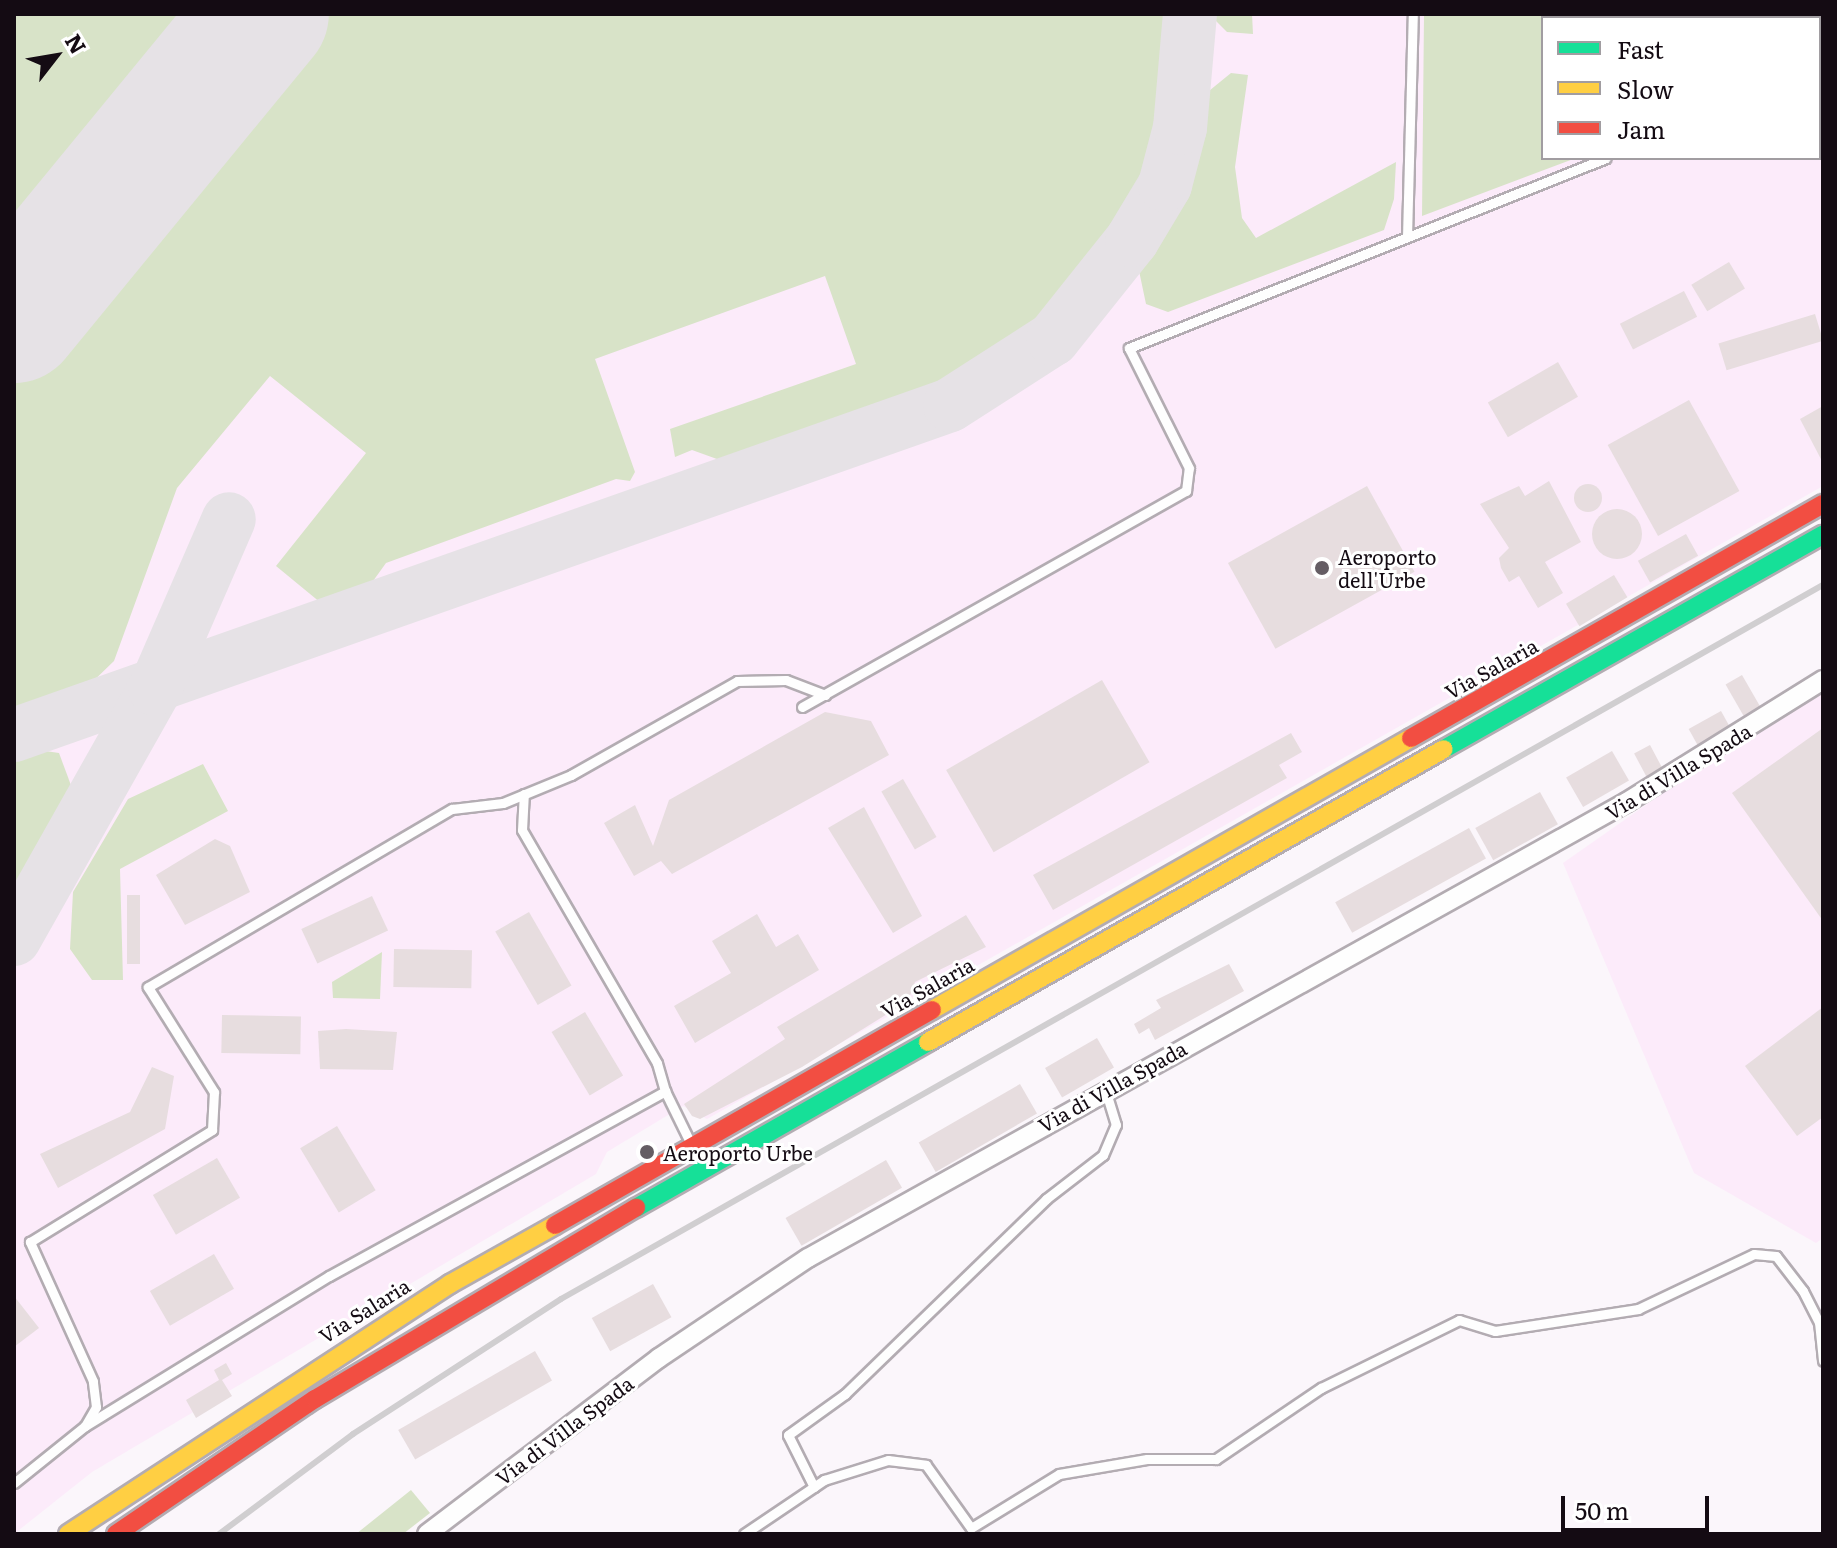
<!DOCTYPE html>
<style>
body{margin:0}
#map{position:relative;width:1837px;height:1548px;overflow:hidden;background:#fbf6fb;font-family:Literata,serif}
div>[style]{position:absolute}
.built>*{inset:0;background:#fcebfa}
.green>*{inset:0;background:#d8e3c8}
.taxiway>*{height:54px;margin:-27px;padding:0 27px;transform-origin:27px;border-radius:27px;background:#e6e2e6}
.runway>*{height:132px;margin:-66px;padding:0 66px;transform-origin:66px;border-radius:66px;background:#e6e2e6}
.building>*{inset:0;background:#e7dddf;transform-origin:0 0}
.round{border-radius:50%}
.roads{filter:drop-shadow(2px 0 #b3acb2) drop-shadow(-2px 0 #b3acb2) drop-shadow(0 2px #b3acb2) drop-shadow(0 -2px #b3acb2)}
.lane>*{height:9px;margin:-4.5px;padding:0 4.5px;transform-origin:4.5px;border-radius:4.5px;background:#fefefe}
.street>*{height:18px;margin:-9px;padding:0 9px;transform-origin:9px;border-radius:9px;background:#fefefe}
.fast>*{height:18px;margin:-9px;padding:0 9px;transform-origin:9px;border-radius:9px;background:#16e098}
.slow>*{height:18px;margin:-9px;padding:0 9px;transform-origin:9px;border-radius:9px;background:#ffcf43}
.jam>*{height:18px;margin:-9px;padding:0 9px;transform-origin:9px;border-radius:9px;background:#f24e42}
.rail>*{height:6px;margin:-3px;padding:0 3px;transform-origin:3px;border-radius:3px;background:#d0ced0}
.dots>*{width:22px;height:22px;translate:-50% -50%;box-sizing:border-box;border:4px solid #fff;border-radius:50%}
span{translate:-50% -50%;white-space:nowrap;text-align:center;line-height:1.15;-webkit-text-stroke:6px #fff;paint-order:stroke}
.poi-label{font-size:20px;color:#140b13}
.left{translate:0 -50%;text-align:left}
.street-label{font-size:20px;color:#140b13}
.frame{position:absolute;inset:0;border:16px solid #140b13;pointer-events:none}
.legend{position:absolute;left:1541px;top:16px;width:280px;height:144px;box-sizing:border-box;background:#fff;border:2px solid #a19da1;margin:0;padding:10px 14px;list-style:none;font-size:24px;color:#140b13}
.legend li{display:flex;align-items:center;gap:16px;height:40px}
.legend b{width:40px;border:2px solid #a19da1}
.north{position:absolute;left:16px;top:16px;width:80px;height:80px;-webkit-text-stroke:6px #fff;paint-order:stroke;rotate:59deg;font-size:22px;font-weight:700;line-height:32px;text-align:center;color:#140b13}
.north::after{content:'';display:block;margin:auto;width:28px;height:36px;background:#140b13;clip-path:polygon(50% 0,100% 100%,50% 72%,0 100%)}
.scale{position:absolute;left:1561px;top:1496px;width:148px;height:36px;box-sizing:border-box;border:4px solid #140b13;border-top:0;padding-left:10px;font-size:24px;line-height:28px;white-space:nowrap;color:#140b13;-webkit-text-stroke:6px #fff;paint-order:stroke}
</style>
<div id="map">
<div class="built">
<i style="clip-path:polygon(evenodd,14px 14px,1823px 14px,1823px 486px,707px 1119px,683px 1106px,607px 1152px,596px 1174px,92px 1472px,14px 1534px,14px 14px,1543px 18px,1819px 18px,1819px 158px,1543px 158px,1543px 18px)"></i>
<i style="clip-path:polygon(1823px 681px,1823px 1238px,1816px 1243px,1694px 1173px,1563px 863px)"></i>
</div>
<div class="green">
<i style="clip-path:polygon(14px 14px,195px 14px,14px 236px)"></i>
<i style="clip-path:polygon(316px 14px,1171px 14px,1169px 82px,1137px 195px,1109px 241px,1053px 310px,994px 353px,927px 390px,728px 463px,692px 450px,675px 457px,670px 429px,856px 364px,825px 276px,595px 359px,635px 472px,630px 481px,616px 479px,386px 563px,363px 595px,321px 603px,276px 566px,366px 453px,270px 376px,177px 488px,114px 661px,83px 691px,14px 718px,14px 385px)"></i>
<i style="clip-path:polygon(1209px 14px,1252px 14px,1253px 34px,1227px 32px)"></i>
<i style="clip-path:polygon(1424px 14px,1750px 14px,1752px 18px,1543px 18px,1543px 158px,1576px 158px,1422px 216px)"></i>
<i style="clip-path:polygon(1231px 73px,1248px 75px,1235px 167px,1242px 218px,1256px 238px,1396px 162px,1394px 199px,1384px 230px,1168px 312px,1146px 304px,1138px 266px,1188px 164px,1204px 95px)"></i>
<i style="clip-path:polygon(32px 749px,59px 753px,72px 788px,14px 887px,14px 754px)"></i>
<i style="clip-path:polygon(203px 764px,228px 811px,120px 869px,123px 980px,92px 980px,70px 949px,73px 892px,128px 799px)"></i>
<i style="clip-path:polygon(382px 952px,380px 999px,333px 998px,332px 982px)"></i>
<i style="clip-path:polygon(411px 1490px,430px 1513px,403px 1534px,356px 1534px)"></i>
</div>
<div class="taxiway">
<i style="left:14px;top:735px;width:992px;rotate:-19.42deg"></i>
<i style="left:950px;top:405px;width:122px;rotate:-32.7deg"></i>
<i style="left:1053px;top:339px;width:127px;rotate:-51.4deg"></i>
<i style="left:1132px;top:240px;width:64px;rotate:-59deg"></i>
<i style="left:1165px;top:185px;width:59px;rotate:-75.3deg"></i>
<i style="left:1180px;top:128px;width:114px;rotate:-85deg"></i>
<i style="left:14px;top:939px;width:287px;rotate:-60.6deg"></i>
<i style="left:155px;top:689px;width:185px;rotate:-66.5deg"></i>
</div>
<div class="runway">
<i style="left:14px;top:317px;width:392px;rotate:-50.6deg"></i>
</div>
<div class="building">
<i style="left:1729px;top:262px;width:31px;height:44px;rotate:59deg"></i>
<i style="left:1684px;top:291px;width:29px;height:72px;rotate:63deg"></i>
<i style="left:1815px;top:314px;width:28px;height:101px;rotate:73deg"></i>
<i style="left:1558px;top:362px;width:40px;height:81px;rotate:60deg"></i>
<i style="left:1689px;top:400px;width:104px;height:93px;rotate:61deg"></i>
<i style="clip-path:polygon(1823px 406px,1823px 463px,1800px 419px)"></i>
<i style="clip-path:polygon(1549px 481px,1581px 542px,1545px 562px,1563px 593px,1538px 608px,1519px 576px,1509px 582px,1501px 568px,1499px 558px,1509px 548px,1480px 504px,1519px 486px,1525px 496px)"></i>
<i class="round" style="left:1574px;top:484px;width:28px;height:28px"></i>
<i style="left:1367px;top:486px;width:98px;height:159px;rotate:61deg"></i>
<i class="round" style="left:1592px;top:509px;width:50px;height:50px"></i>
<i style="left:1686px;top:534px;width:25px;height:55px;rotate:61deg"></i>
<i style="left:1614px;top:575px;width:26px;height:56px;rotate:59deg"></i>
<i style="left:1742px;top:675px;width:36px;height:19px;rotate:60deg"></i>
<i style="left:1102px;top:680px;width:95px;height:180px;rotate:60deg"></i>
<i style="left:1721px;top:711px;width:21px;height:37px;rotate:61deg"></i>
<i style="clip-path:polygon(825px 712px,871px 721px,889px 755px,672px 874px,661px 861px,634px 876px,604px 823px,635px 805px,653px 846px,669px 800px)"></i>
<i style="clip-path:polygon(1823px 728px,1823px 921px,1732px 793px)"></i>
<i style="clip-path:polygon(1291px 733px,1302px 752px,1279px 765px,1287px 778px,1053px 910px,1033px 875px)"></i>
<i style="left:1650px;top:745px;width:27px;height:18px;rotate:62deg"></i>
<i style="left:1612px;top:751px;width:34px;height:53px;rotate:60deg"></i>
<i style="left:903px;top:779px;width:67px;height:25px;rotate:60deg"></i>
<i style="left:1540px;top:792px;width:37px;height:74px;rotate:61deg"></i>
<i style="clip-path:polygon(864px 807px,922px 916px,893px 933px,828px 828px)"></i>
<i style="left:1469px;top:828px;width:35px;height:153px;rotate:61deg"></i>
<i style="clip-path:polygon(215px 839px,230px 846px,250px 892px,185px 925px,156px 875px)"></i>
<i style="left:127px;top:895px;width:13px;height:69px"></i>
<i style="left:372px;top:896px;width:38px;height:78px;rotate:65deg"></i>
<i style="left:529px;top:912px;width:85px;height:39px;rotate:60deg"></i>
<i style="clip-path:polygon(757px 914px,776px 947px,798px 934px,819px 970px,695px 1043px,674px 1006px,731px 973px,712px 941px)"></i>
<i style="clip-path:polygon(966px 915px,986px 947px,915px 982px,908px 1001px,802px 1067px,700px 1119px,692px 1116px,684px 1104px,785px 1039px,777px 1027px)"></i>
<i style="left:394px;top:949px;width:78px;height:38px;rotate:1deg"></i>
<i style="clip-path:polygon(1229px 964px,1244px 991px,1155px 1040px,1149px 1028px,1139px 1034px,1134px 1024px,1161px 1008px,1156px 1000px)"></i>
<i style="clip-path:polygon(1823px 1007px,1823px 1117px,1797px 1136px,1745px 1066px)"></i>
<i style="left:585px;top:1012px;width:74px;height:39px;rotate:59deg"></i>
<i style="left:222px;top:1015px;width:79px;height:38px;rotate:1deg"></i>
<i style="clip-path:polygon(346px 1029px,397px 1032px,393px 1070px,320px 1069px,318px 1031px)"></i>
<i style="left:1097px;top:1038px;width:34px;height:60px;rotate:60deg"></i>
<i style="clip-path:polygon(152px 1067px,174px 1076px,165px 1129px,58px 1188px,40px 1154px,130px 1112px)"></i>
<i style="left:1020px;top:1084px;width:34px;height:117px;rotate:60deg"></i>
<i style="left:337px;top:1126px;width:75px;height:43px;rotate:59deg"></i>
<i style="left:217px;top:1158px;width:46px;height:74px;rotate:60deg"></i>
<i style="left:886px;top:1160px;width:32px;height:116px;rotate:60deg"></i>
<i style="left:214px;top:1254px;width:40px;height:74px;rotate:60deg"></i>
<i style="left:653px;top:1284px;width:38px;height:70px;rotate:61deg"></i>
<i style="clip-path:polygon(14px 1296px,39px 1328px,14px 1347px)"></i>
<i style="left:535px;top:1351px;width:34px;height:158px;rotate:60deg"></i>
<i style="clip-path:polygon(226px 1363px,232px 1374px,222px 1380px,232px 1396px,196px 1418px,186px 1400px,219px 1380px,214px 1370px)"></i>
</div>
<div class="roads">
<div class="lane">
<i style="left:1773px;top:14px;width:4px;rotate:63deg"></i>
<i style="left:1407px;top:237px;width:223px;rotate:-88.5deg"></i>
<i style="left:802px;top:707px;width:441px;rotate:-29.4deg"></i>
<i style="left:1186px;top:491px;width:23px;rotate:-83deg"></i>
<i style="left:1189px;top:468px;width:134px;rotate:-116.6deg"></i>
<i style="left:1129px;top:348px;width:513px;rotate:-21.72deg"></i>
<i style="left:665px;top:1091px;width:59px;rotate:63.9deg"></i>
<i style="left:85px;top:1426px;width:22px;rotate:-60deg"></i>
<i style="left:96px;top:1407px;width:26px;rotate:-97deg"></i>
<i style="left:93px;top:1381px;width:153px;rotate:-114.4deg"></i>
<i style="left:30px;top:1242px;width:214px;rotate:-31.6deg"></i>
<i style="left:212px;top:1130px;width:38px;rotate:-87deg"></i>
<i style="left:214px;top:1092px;width:124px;rotate:-122.2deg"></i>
<i style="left:148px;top:987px;width:352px;rotate:-30.4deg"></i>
<i style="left:452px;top:809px;width:51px;rotate:-6.7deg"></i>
<i style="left:503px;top:803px;width:74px;rotate:-22.4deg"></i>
<i style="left:571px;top:775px;width:191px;rotate:-29.5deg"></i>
<i style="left:737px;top:681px;width:49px;rotate:-1.2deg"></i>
<i style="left:786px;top:680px;width:42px;rotate:21deg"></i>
<i style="left:14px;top:1483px;width:91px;rotate:-38.8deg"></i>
<i style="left:85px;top:1426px;width:286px;rotate:-31.6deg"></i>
<i style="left:329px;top:1276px;width:384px;rotate:-28.8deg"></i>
<i style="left:665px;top:1091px;width:29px;rotate:-106deg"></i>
<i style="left:657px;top:1063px;width:269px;rotate:-120.1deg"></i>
<i style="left:522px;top:830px;width:36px;rotate:-87deg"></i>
<i style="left:814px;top:1487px;width:58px;rotate:-116.6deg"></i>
<i style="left:788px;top:1435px;width:70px;rotate:-35.7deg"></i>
<i style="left:845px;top:1394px;width:280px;rotate:-44.1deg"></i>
<i style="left:1046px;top:1199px;width:72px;rotate:-37.7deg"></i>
<i style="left:1103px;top:1155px;width:33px;rotate:-67deg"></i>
<i style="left:1116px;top:1125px;width:34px;rotate:-107deg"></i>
<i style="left:744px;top:1534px;width:97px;rotate:-34deg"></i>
<i style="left:824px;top:1480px;width:67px;rotate:-17.4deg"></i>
<i style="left:888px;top:1460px;width:38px;rotate:7deg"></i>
<i style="left:926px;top:1465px;width:77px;rotate:54.5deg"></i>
<i style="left:971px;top:1528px;width:103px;rotate:-31.5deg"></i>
<i style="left:1059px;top:1474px;width:89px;rotate:-9.7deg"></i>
<i style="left:1147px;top:1459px;width:69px"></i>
<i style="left:1216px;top:1459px;width:127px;rotate:-34.1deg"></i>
<i style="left:1321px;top:1388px;width:154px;rotate:-26.2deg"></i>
<i style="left:1459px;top:1320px;width:38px;rotate:17deg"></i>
<i style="left:1495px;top:1331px;width:145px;rotate:-8.7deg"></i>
<i style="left:1638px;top:1309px;width:128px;rotate:-25.4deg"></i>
<i style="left:1754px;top:1254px;width:22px;rotate:5deg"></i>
<i style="left:1776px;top:1256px;width:44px;rotate:52.4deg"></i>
<i style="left:1803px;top:1291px;width:35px;rotate:63deg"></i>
<i style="left:1819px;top:1322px;width:39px;rotate:84deg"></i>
</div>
<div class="street">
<i style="left:427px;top:1534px;width:291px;rotate:-37.2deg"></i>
<i style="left:659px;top:1358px;width:179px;rotate:-33.9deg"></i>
<i style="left:808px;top:1258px;width:937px;rotate:-29.11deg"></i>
<i style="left:1627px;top:802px;width:231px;rotate:-31.9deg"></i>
</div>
<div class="fast">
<i style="left:1444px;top:749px;width:435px;rotate:-29.5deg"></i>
<i style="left:636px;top:1208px;width:336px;rotate:-29.6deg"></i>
</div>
<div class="slow">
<i style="left:932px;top:1010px;width:551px;rotate:-29.59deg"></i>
<i style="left:928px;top:1042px;width:593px;rotate:-29.59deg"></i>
<i style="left:68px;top:1534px;width:457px;rotate:-33.2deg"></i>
<i style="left:450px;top:1284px;width:120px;rotate:-29.3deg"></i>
</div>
<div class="jam">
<i style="left:1411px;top:738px;width:474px;rotate:-29.6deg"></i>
<i style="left:555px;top:1225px;width:434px;rotate:-29.7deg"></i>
<i style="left:116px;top:1534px;width:240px;rotate:-34.2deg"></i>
<i style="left:315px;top:1399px;width:374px;rotate:-30.8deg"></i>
</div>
</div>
<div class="rail">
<i style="left:219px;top:1534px;width:167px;rotate:-36.7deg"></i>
<i style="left:353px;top:1434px;width:248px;rotate:-33deg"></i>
<i style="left:561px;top:1299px;width:1450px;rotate:-29.5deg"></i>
</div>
<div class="dots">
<i style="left:1322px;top:568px;background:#655d64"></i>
<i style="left:647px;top:1152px;background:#655d64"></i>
</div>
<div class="poi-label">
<span class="left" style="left:1338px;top:568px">Aeroporto<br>dell'Urbe</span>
<span class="left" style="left:663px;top:1152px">Aeroporto Urbe</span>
</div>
<div class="street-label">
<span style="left:1491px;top:668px;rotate:-29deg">Via Salaria</span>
<span style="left:1678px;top:771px;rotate:-31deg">Via di Villa Spada</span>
<span style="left:927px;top:987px;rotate:-29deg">Via Salaria</span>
<span style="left:1112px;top:1086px;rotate:-29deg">Via di Villa Spada</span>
<span style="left:364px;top:1310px;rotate:-32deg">Via Salaria</span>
<span style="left:564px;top:1430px;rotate:-37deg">Via di Villa Spada</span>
</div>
<div class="frame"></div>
<ul class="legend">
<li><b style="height:10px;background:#16e098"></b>Fast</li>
<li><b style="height:10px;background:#ffcf43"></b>Slow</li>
<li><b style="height:10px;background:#f24e42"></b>Jam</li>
</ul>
<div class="north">N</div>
<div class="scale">50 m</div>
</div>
